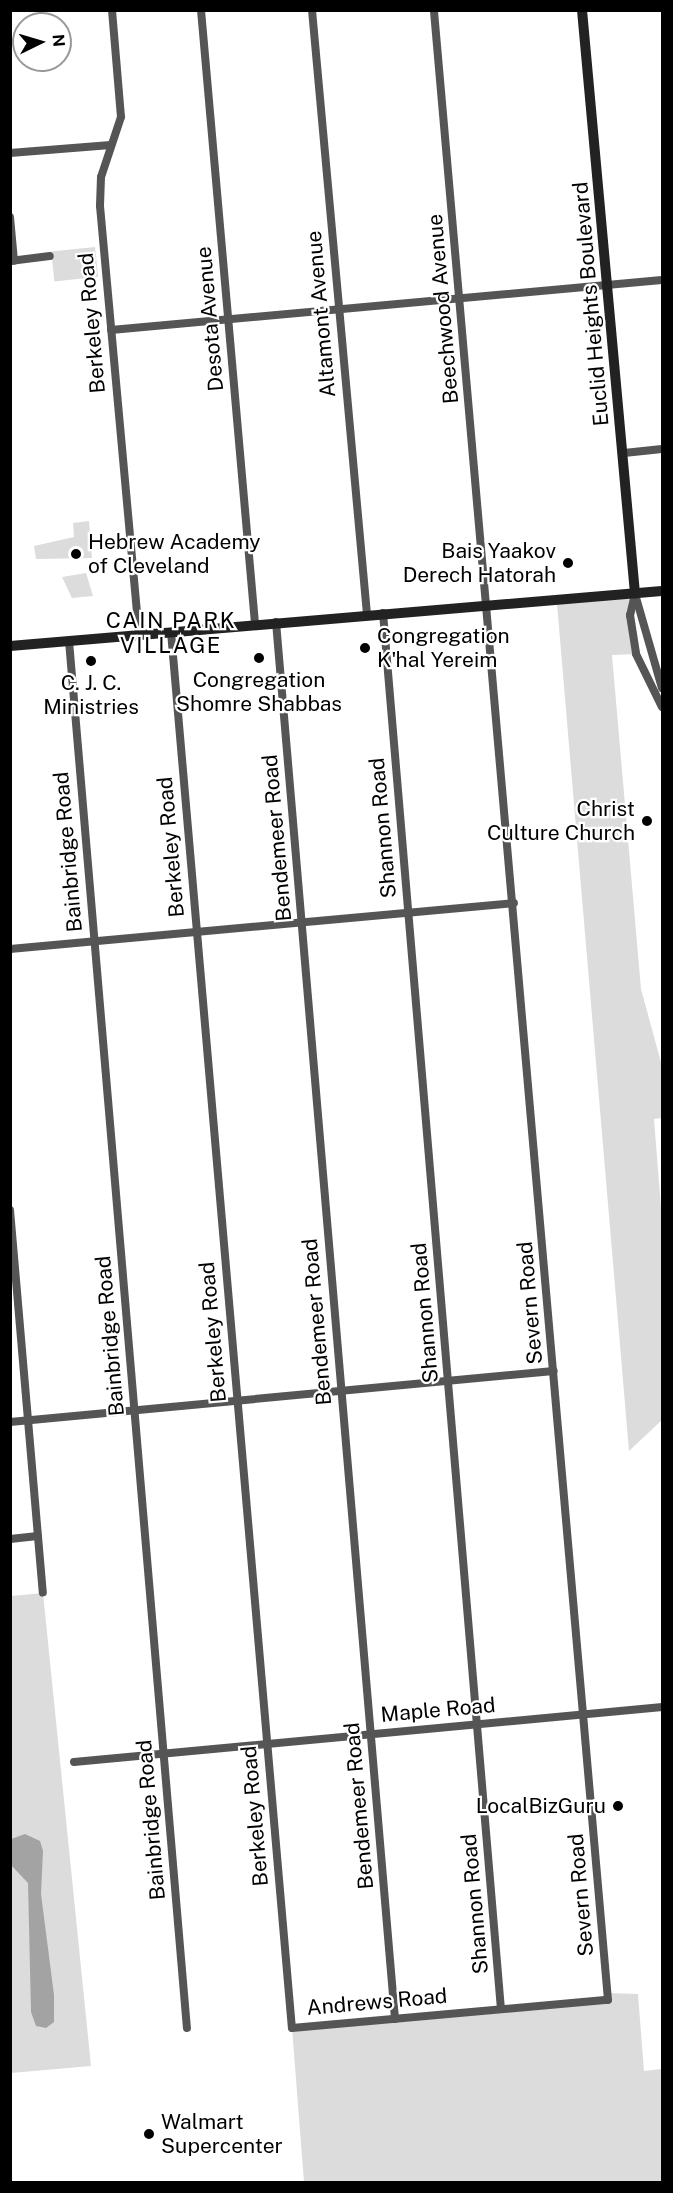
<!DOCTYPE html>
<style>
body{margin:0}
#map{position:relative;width:673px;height:2193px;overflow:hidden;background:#fff;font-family:"Public Sans",sans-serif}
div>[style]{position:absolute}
.green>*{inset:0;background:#dcdcdc;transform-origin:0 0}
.water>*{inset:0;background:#a3a3a3}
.street>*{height:8px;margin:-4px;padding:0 4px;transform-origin:4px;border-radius:4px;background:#555}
.secondary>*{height:10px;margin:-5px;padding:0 5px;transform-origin:5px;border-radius:5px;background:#222}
.dots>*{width:16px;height:16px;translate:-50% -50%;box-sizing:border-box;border:3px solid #fff;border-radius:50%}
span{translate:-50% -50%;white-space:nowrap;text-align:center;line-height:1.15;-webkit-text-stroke:4.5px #fff;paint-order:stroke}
.street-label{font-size:21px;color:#000}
.poi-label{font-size:21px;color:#000}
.left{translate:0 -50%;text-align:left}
.right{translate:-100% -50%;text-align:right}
.neighbourhood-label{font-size:22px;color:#000;letter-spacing:1.5px}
.frame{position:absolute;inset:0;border:12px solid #000;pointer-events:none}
.north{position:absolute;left:12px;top:12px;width:60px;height:60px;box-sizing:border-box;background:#fff;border:2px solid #999;border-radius:50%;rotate:85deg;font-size:16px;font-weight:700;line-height:24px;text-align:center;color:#000}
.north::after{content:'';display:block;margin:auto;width:21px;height:27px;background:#000;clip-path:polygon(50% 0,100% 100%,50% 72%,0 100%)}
</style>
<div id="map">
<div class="green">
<i style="left:95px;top:247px;width:30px;height:44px;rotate:84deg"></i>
<i style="clip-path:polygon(89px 521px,92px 558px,36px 559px,34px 546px,74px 537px,73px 523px)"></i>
<i style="clip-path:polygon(86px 573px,93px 596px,72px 598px,62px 577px)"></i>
<i style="clip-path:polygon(635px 594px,631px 609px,636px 654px,612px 655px,641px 989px,662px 1066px,662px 1118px,654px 1119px,662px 1221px,662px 1420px,629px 1451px,557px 604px)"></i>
<i style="clip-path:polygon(43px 1593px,91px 2066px,11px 2073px,11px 1596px)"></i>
<i style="clip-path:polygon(608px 1993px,638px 1994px,644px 2071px,662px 2069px,662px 2182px,304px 2182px,292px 2028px,608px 2000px)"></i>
</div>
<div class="water">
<i style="clip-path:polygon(25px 1834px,40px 1841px,43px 1851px,41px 1894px,54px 1995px,54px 2022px,46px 2028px,36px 2026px,31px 2012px,28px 1883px,11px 1865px,11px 1839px)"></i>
</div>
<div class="street">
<i style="left:112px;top:10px;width:107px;rotate:85.2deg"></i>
<i style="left:121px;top:117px;width:63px;rotate:108.4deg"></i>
<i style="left:101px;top:177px;width:29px;rotate:92deg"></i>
<i style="left:100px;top:206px;width:431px;rotate:84.8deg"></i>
<i style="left:201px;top:10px;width:616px;rotate:84.97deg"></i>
<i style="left:312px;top:10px;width:606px;rotate:84.8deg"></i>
<i style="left:10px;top:153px;width:101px;rotate:-4.5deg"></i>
<i style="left:10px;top:217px;width:44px;rotate:84.8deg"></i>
<i style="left:10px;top:261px;width:40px;rotate:-7.1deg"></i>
<i style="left:111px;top:330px;width:553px;rotate:-5.19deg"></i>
<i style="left:624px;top:453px;width:38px;rotate:-6deg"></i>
<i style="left:635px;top:594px;width:22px;rotate:103deg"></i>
<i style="left:630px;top:615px;width:39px;rotate:81deg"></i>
<i style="left:636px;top:654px;width:59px;rotate:63.9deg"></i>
<i style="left:635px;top:594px;width:98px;rotate:74deg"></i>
<i style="left:383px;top:613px;width:1401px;rotate:85.17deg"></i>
<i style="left:276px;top:622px;width:1402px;rotate:85.13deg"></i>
<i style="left:171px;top:632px;width:1401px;rotate:85.05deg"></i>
<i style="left:292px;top:2028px;width:317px;rotate:-5.1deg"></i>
<i style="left:608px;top:2000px;width:1998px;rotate:-95deg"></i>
<i style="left:69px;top:641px;width:1392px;rotate:85.14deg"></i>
<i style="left:10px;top:949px;width:506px;rotate:-5.21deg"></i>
<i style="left:10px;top:1210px;width:384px;rotate:85.1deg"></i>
<i style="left:10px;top:1422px;width:546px;rotate:-5.36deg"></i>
<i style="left:10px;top:1539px;width:28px;rotate:-6deg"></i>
<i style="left:74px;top:1762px;width:591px;rotate:-5.34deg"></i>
</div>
<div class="secondary">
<i style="left:582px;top:10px;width:586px;rotate:84.81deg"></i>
<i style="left:10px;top:646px;width:654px;rotate:-4.82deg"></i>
</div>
<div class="dots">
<i style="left:76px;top:554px;background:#000"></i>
<i style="left:568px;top:563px;background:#000"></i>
<i style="left:365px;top:648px;background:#000"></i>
<i style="left:259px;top:658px;background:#000"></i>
<i style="left:91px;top:661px;background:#000"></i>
<i style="left:647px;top:821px;background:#000"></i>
<i style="left:618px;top:1806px;background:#000"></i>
<i style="left:149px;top:2134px;background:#000"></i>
</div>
<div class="street-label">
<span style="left:591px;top:304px;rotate:-95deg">Euclid Heights Boulevard</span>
<span style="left:443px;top:309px;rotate:-95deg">Beechwood Avenue</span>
<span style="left:321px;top:314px;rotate:-95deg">Altamont Avenue</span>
<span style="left:210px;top:319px;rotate:-95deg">Desota Avenue</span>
<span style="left:92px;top:323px;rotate:-95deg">Berkeley Road</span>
<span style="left:383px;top:828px;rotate:-95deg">Shannon Road</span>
<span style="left:277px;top:838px;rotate:-95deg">Bendemeer Road</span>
<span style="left:171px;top:847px;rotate:-95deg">Berkeley Road</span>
<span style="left:68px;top:852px;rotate:-95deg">Bainbridge Road</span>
<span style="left:530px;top:1303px;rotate:-95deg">Severn Road</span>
<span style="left:425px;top:1313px;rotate:-95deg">Shannon Road</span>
<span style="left:317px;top:1322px;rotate:-95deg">Bendemeer Road</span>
<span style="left:213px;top:1332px;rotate:-95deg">Berkeley Road</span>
<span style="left:110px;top:1336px;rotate:-95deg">Bainbridge Road</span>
<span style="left:438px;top:1710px;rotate:-5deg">Maple Road</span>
<span style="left:359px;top:1806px;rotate:-95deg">Bendemeer Road</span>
<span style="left:255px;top:1816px;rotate:-95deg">Berkeley Road</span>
<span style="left:151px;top:1820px;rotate:-95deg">Bainbridge Road</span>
<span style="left:581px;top:1895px;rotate:-95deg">Severn Road</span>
<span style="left:475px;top:1904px;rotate:-95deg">Shannon Road</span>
<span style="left:377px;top:2002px;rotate:-5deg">Andrews Road</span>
</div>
<div class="poi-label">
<span class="left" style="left:88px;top:554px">Hebrew Academy<br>of Cleveland</span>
<span class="right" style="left:556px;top:563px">Bais Yaakov<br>Derech Hatorah</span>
<span class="left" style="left:377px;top:648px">Congregation<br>K'hal Yereim</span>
<span style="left:259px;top:692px">Congregation<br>Shomre Shabbas</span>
<span style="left:91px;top:695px">C. J. C.<br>Ministries</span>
<span class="right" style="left:635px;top:821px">Christ<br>Culture Church</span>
<span class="right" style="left:606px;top:1806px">LocalBizGuru</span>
<span class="left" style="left:161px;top:2134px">Walmart<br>Supercenter</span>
</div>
<div class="neighbourhood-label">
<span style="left:171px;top:633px">CAIN PARK<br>VILLAGE</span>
</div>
<div class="frame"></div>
<div class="north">N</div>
</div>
